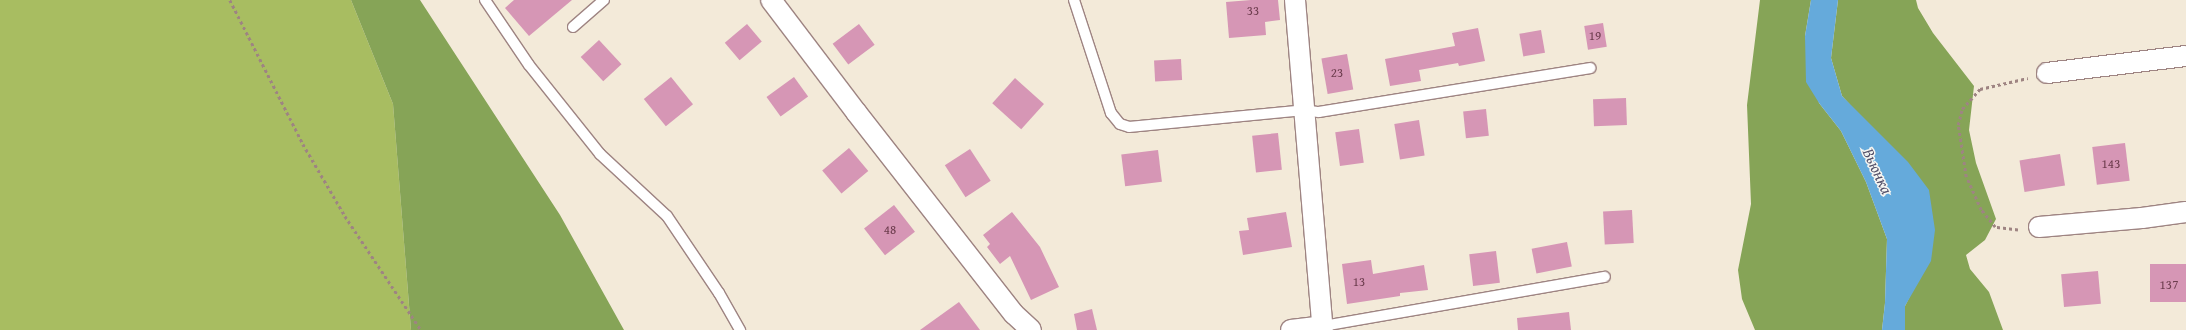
<!DOCTYPE html>
<meta charset="utf-8">
<style>
body{margin:0}
#map{position:relative;width:2186px;height:330px;overflow:hidden;background:#f3ead9;font-family:"Gentium Book Plus",serif}
div>[style]{position:absolute}
.green>*{inset:0;background:#a8bd61}
.forest>*{inset:0;background:#86a457}
.water>*{inset:0;background:#65aadb}
.building>*{inset:0;background:#d696b5;transform-origin:0 0}
.path>*{height:2.5px;margin-top:-1.25px;transform-origin:0;background:repeating-linear-gradient(90deg,#9e8482 0 3px,transparent 0 6px)}
.roads{filter:drop-shadow(1px 0 #9e8482) drop-shadow(-1px 0 #9e8482) drop-shadow(0 1px #9e8482) drop-shadow(0 -1px #9e8482)}
.lane>*{height:10px;margin:-5px;padding:0 5px;transform-origin:5px;border-radius:5px;background:#fff}
.street>*{height:20px;margin:-10px;padding:0 10px;transform-origin:10px;border-radius:10px;background:#fff}
span{translate:-50% -50%;white-space:nowrap;text-align:center;line-height:1.15;-webkit-text-stroke:3px #f6f6f2;paint-order:stroke}
.number-label{font-size:13px;color:#6d3d4e}
.number-label span{-webkit-text-stroke-width:0}
.water-label{font-size:16px;color:#535069;font-style:italic}
</style>
<div id="map">
<div class="green">
<i style="clip-path:polygon(0 0,351px 0,393px 104px,411px 330px,0 330px)"></i>
</div>
<div class="forest">
<i style="clip-path:polygon(351px 0,420px 0,560px 215px,624px 330px,411px 330px,393px 104px)"></i>
<i style="clip-path:polygon(1760px 0,1811px 0,1805px 36px,1819px 103px,1841px 131px,1866px 182px,1887px 239px,1885px 303px,1882px 330px,1755px 330px,1742px 299px,1738px 270px,1751px 204px,1747px 105px)"></i>
<i style="clip-path:polygon(1838px 0,1916px 0,1918px 8px,1933px 33px,1974px 86px,1969px 130px,1976px 163px,1996px 219px,1985px 240px,1966px 255px,1970px 269px,1989px 292px,2003px 330px,1905px 330px,1905px 306px,1915px 286px,1864px 120px,1842px 96px,1831px 58px)"></i>
</div>
<div class="water">
<i style="clip-path:polygon(1811px 0,1838px 0,1831px 58px,1842px 96px,1908px 162px,1929px 190px,1935px 230px,1931px 261px,1905px 306px,1905px 330px,1882px 330px,1885px 303px,1887px 239px,1866px 182px,1841px 131px,1819px 103px,1806px 82px,1805px 36px)"></i>
</div>
<div class="building">
<i style="clip-path:polygon(514px 0,572px 0,529px 36px,505px 8px)"></i>
<i style="clip-path:polygon(1251px 0,1278px 0,1280px 20px,1265px 22px,1266px 35px,1229px 38px,1226px 2px)"></i>
<i style="left:1603px;top:23px;width:24px;height:19px;rotate:81deg"></i>
<i style="left:747px;top:24px;width:23px;height:29px;rotate:50deg"></i>
<i style="left:859px;top:24px;width:26px;height:33px;rotate:53deg"></i>
<i style="clip-path:polygon(1478px 28px,1485px 61px,1459px 66px,1458px 63px,1419px 70px,1421px 81px,1390px 86px,1385px 59px,1455px 46px,1452px 33px)"></i>
<i style="left:1541px;top:30px;width:23px;height:22px;rotate:80deg"></i>
<i style="left:599px;top:40px;width:33px;height:25px;rotate:47deg"></i>
<i style="left:1347px;top:54px;width:36px;height:26px;rotate:80deg"></i>
<i style="left:1181px;top:59px;width:21px;height:27px;rotate:87deg"></i>
<i style="left:671px;top:77px;width:35px;height:35px;rotate:51deg"></i>
<i style="left:794px;top:77px;width:24px;height:34px;rotate:54deg"></i>
<i style="left:1015px;top:78px;width:39px;height:34px;rotate:42deg"></i>
<i style="left:1626px;top:98px;width:27px;height:33px;rotate:88deg"></i>
<i style="left:1486px;top:109px;width:27px;height:23px;rotate:84deg"></i>
<i style="left:1419px;top:120px;width:36px;height:25px;rotate:81deg"></i>
<i style="left:1359px;top:129px;width:34px;height:24px;rotate:82deg"></i>
<i style="left:1278px;top:133px;width:37px;height:26px;rotate:84deg"></i>
<i style="left:2125px;top:143px;width:38px;height:33px;rotate:83deg"></i>
<i style="left:849px;top:148px;width:30px;height:35px;rotate:50deg"></i>
<i style="left:970px;top:149px;width:38px;height:30px;rotate:57deg"></i>
<i style="left:1158px;top:150px;width:32px;height:37px;rotate:83deg"></i>
<i style="left:2060px;top:154px;width:32px;height:41px;rotate:81deg"></i>
<i style="left:894px;top:205px;width:34px;height:38px;rotate:52deg"></i>
<i style="left:1632px;top:210px;width:33px;height:29px;rotate:87deg"></i>
<i style="clip-path:polygon(1012px 212px,1040px 247px,1059px 287px,1031px 300px,1010px 256px,1000px 264px,987px 247px,990px 244px,983px 235px)"></i>
<i style="clip-path:polygon(1286px 212px,1292px 247px,1243px 255px,1239px 231px,1249px 230px,1247px 218px)"></i>
<i style="left:1567px;top:242px;width:25px;height:36px;rotate:79deg"></i>
<i style="left:1496px;top:251px;width:32px;height:27px;rotate:83deg"></i>
<i style="clip-path:polygon(1371px 260px,1373px 274px,1424px 265px,1428px 290px,1400px 293px,1400px 296px,1347px 304px,1342px 264px)"></i>
<i style="left:2186px;top:264px;width:38px;height:36px;rotate:90deg"></i>
<i style="left:2098px;top:271px;width:33px;height:37px;rotate:85deg"></i>
<i style="clip-path:polygon(959px 302px,980px 330px,920px 330px)"></i>
<i style="clip-path:polygon(1092px 309px,1097px 330px,1077px 330px,1074px 314px)"></i>
<i style="clip-path:polygon(1569px 312px,1571px 330px,1518px 330px,1517px 318px)"></i>
</div>
<div class="path">
<i style="left:230px;top:0;width:161px;rotate:63.1deg"></i>
<i style="left:303px;top:144px;width:83px;rotate:59.7deg"></i>
<i style="left:345px;top:216px;width:137px;rotate:56.3deg"></i>
<i style="left:2018px;top:230px;width:23px;rotate:-173deg"></i>
<i style="left:1995px;top:227px;width:22px;rotate:-129deg"></i>
<i style="left:1981px;top:210px;width:36px;rotate:-114deg"></i>
<i style="left:1966px;top:177px;width:53px;rotate:-98.7deg"></i>
<i style="left:1958px;top:125px;width:16px;rotate:-76deg"></i>
<i style="left:1962px;top:109px;width:27px;rotate:-48deg"></i>
<i style="left:1980px;top:89px;width:49px;rotate:-12.9deg"></i>
</div>
<div class="roads">
<div class="lane">
<i style="left:485px;top:0;width:78px;rotate:55.9deg"></i>
<i style="left:529px;top:65px;width:114px;rotate:51.4deg"></i>
<i style="left:600px;top:154px;width:91px;rotate:42.8deg"></i>
<i style="left:667px;top:216px;width:93px;rotate:56deg"></i>
<i style="left:719px;top:293px;width:43px;rotate:60.4deg"></i>
<i style="left:1074px;top:0;width:119px;rotate:71.9deg"></i>
<i style="left:1111px;top:113px;width:14px;rotate:51deg"></i>
<i style="left:1120px;top:124px;width:9px;rotate:18deg"></i>
<i style="left:1129px;top:127px;width:176px;rotate:-5.5deg"></i>
<i style="left:1304px;top:110px;width:15px;rotate:8deg"></i>
<i style="left:1319px;top:112px;width:275px;rotate:-9.2deg"></i>
<i style="left:573px;top:27px;width:41px;rotate:-41.1deg"></i>
<i style="left:1323px;top:326px;width:286px;rotate:-9.9deg"></i>
</div>
<div class="street">
<i style="left:771px;top:0;width:141px;rotate:52.8deg"></i>
<i style="left:856px;top:112px;width:256px;rotate:52deg"></i>
<i style="left:1014px;top:314px;width:23px;rotate:43deg"></i>
<i style="left:1295px;top:0;width:331px;rotate:85.2deg"></i>
<i style="left:2047px;top:73px;width:140px;rotate:-7deg"></i>
<i style="left:2039px;top:227px;width:103px;rotate:-5deg"></i>
<i style="left:2142px;top:218px;width:44px;rotate:-7.8deg"></i>
<i style="left:1291px;top:330px;width:32px;rotate:-7deg"></i>
</div>
</div>
<div class="number-label">
<span style="left:1253px;top:11px">33</span>
<span style="left:1595px;top:36px">19</span>
<span style="left:1337px;top:73px">23</span>
<span style="left:2111px;top:164px">143</span>
<span style="left:890px;top:230px">48</span>
<span style="left:1359px;top:282px">13</span>
<span style="left:2169px;top:285px">137</span>
</div>
<div class="water-label">
<span style="left:1878px;top:171px;rotate:65deg">Вьюнка</span>
</div>
</div>
